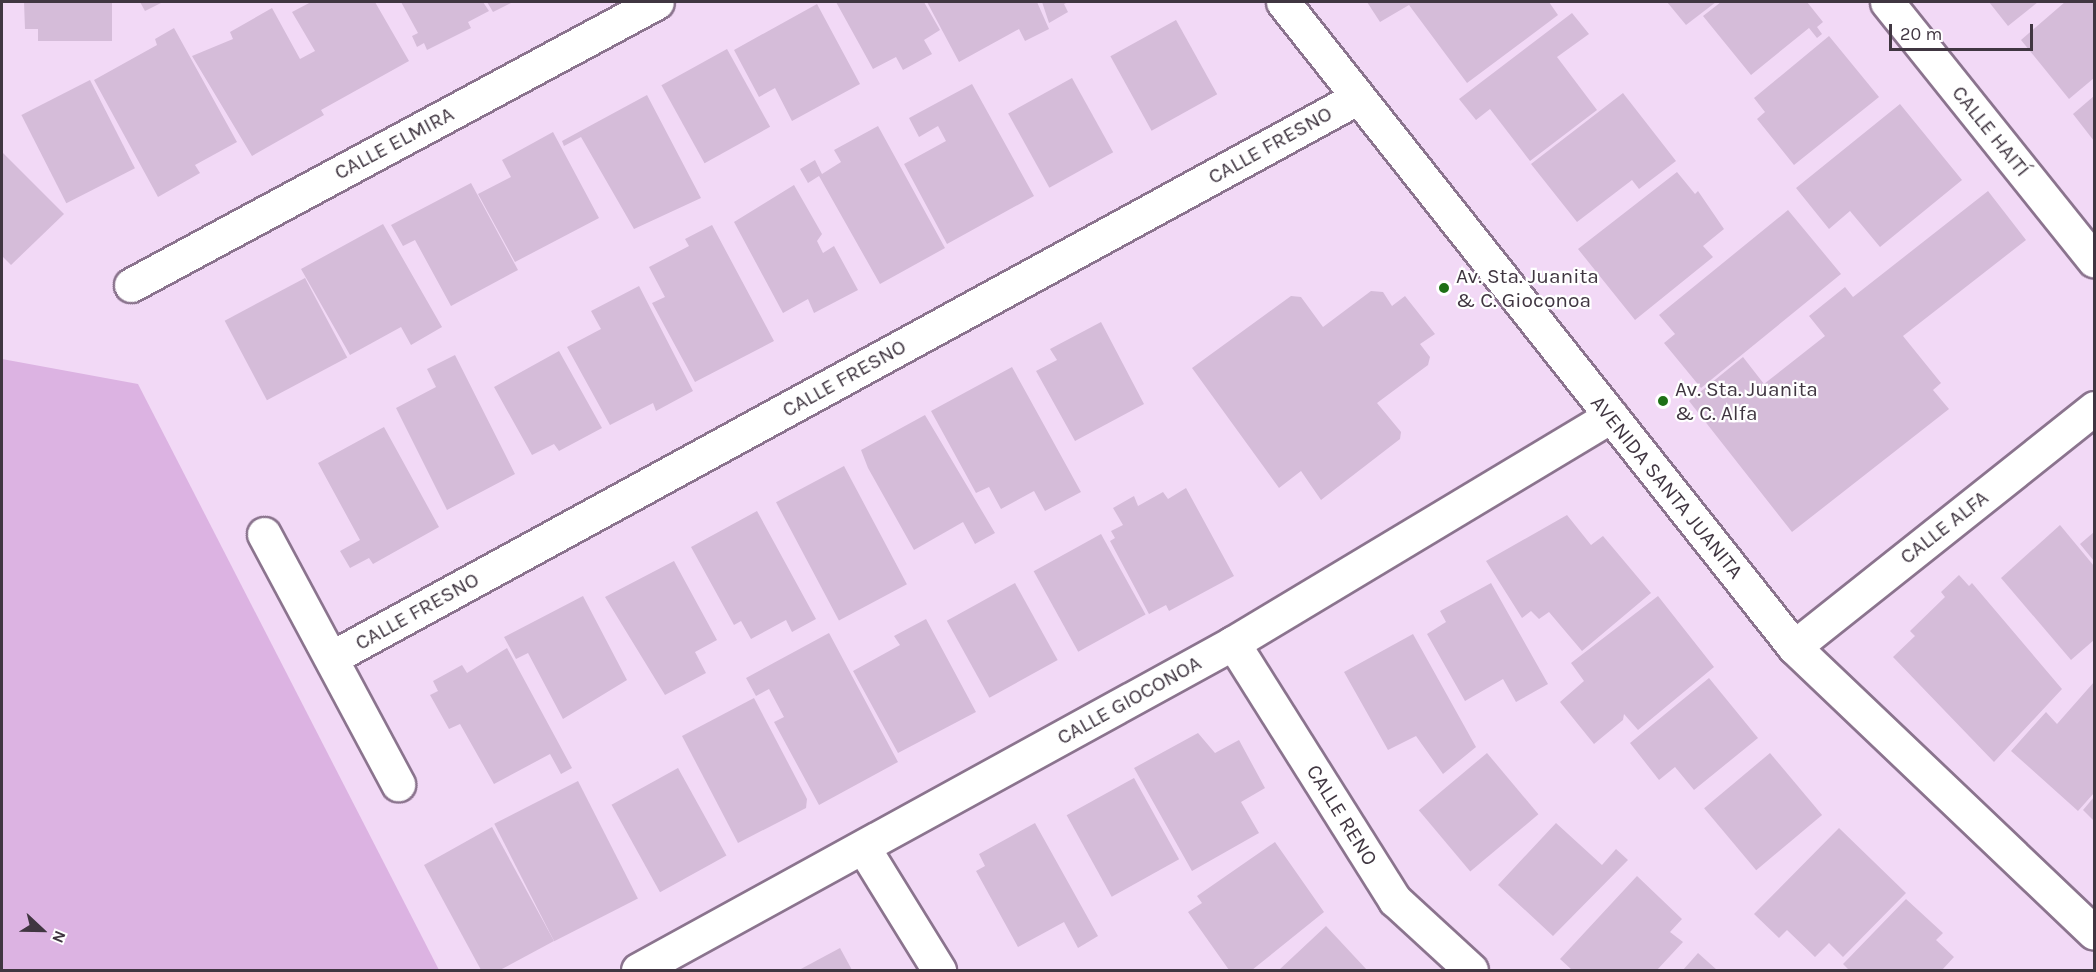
<!DOCTYPE html>
<meta charset="utf-8">
<style>
body{margin:0}
#map{position:relative;width:2096px;height:972px;overflow:hidden;background:#f2d9f6;font-family:Karla,sans-serif}
div>[style]{position:absolute}
.green>*{inset:0;background:#dcb3e2}
.building>*{inset:0;background:#d5bcd9;transform-origin:0 0}
.roads{filter:drop-shadow(2px 0 #8b748e) drop-shadow(-2px 0 #8b748e) drop-shadow(0 2px #8b748e) drop-shadow(0 -2px #8b748e)}
.minor>*{height:33px;margin:-16.5px;padding:0 16.5px;transform-origin:16.5px;border-radius:16.5px;background:#fff}
.dots>*{width:16px;height:16px;translate:-50% -50%;box-sizing:border-box;border:3px solid #fff;border-radius:50%}
span{translate:-50% -50%;white-space:nowrap;text-align:center;line-height:1.15;-webkit-text-stroke:4.5px #fff;paint-order:stroke}
.street-label{font-size:21px;color:#403641}
.poi-label{font-size:21px;color:#403641}
.left{translate:0 -50%;text-align:left}
.frame{position:absolute;inset:0;border:3px solid #403641;pointer-events:none}
.north{position:absolute;left:12px;top:900px;width:60px;height:60px;-webkit-text-stroke:4px #fff;paint-order:stroke;rotate:112deg;font-size:16px;font-weight:700;line-height:24px;text-align:center;color:#403641}
.north::after{content:'';display:block;margin:auto;width:21px;height:27px;background:#403641;clip-path:polygon(50% 0,100% 100%,50% 72%,0 100%)}
.scale{position:absolute;left:1889px;top:24px;width:144px;height:27px;box-sizing:border-box;border:3px solid #403641;border-top:0;padding-left:8px;font-size:18px;line-height:21px;white-space:nowrap;color:#403641;-webkit-text-stroke:4px #fff;paint-order:stroke}
</style>
<div id="map">
<div class="green">
<i style="clip-path:polygon(2px 359px,138px 384px,439px 970px,2px 970px)"></i>
</div>
<div class="building">
<i style="clip-path:polygon(24px 2px,112px 2px,112px 41px,38px 41px,38px 29px,25px 29px)"></i>
<i style="clip-path:polygon(140px 2px,163px 2px,145px 11px)"></i>
<i style="clip-path:polygon(311px 2px,375px 2px,409px 61px,321px 110px,324px 115px,252px 156px,192px 56px,233px 39px,230px 32px,272px 8px,300px 59px,315px 51px,292px 12px)"></i>
<i style="clip-path:polygon(401px 2px,483px 2px,489px 11px,468px 22px,471px 28px,427px 50px,424px 43px,417px 47px,412px 36px,418px 33px)"></i>
<i style="clip-path:polygon(487px 2px,513px 2px,493px 12px)"></i>
<i style="clip-path:polygon(836px 2px,924px 2px,940px 30px,924px 40px,932px 54px,903px 70px,896px 57px,873px 69px)"></i>
<i style="clip-path:polygon(927px 2px,1037px 2px,1049px 29px,1025px 41px,1019px 29px,959px 62px)"></i>
<i style="clip-path:polygon(1042px 2px,1068px 2px,1064px 4px,1068px 12px,1049px 23px)"></i>
<i style="clip-path:polygon(1367px 2px,1549px 2px,1558px 15px,1467px 83px,1409px 5px,1380px 22px)"></i>
<i style="clip-path:polygon(1667px 2px,1716px 2px,1686px 25px)"></i>
<i style="clip-path:polygon(1721px 2px,1807px 2px,1823px 22px,1817px 27px,1822px 34px,1817px 38px,1809px 28px,1751px 75px,1703px 16px)"></i>
<i style="clip-path:polygon(1989px 2px,2038px 2px,2008px 26px)"></i>
<i style="clip-path:polygon(2065px 2px,2094px 2px,2094px 78px,2069px 99px,2021px 40px)"></i>
<i style="clip-path:polygon(817px 4px,860px 84px,792px 121px,775px 88px,759px 97px,734px 50px)"></i>
<i style="clip-path:polygon(1572px 13px,1589px 34px,1557px 57px,1597px 110px,1530px 161px,1490px 109px,1476px 120px,1459px 99px)"></i>
<i style="left:1176px;top:20px;width:85px;height:75px;rotate:61deg"></i>
<i style="clip-path:polygon(174px 28px,237px 142px,195px 165px,200px 173px,158px 197px,94px 80px,157px 45px,155px 39px)"></i>
<i style="clip-path:polygon(1829px 36px,1879px 97px,1794px 165px,1757px 119px,1765px 112px,1754px 98px)"></i>
<i style="left:727px;top:49px;width:89px;height:75px;rotate:61deg"></i>
<i style="left:1072px;top:78px;width:85px;height:73px;rotate:61deg"></i>
<i style="left:90px;top:80px;width:99px;height:77px;rotate:63deg"></i>
<i style="clip-path:polygon(972px 84px,1034px 196px,947px 244px,904px 164px,946px 141px,938px 126px,919px 137px,909px 118px)"></i>
<i style="clip-path:polygon(1623px 93px,1676px 161px,1639px 189px,1632px 180px,1577px 222px,1531px 164px)"></i>
<i style="clip-path:polygon(647px 95px,701px 198px,634px 229px,581px 137px,564px 146px,562px 141px)"></i>
<i style="clip-path:polygon(2094px 96px,2094px 141px,2073px 114px)"></i>
<i style="clip-path:polygon(1900px 104px,1962px 180px,1880px 247px,1850px 211px,1829px 229px,1796px 188px)"></i>
<i style="clip-path:polygon(878px 126px,945px 248px,880px 284px,819px 176px,808px 183px,800px 169px,815px 160px,822px 174px,841px 162px,834px 150px)"></i>
<i style="clip-path:polygon(553px 132px,599px 218px,515px 262px,478px 194px,511px 177px,502px 160px)"></i>
<i style="clip-path:polygon(2px 152px,64px 214px,11px 265px,2px 256px)"></i>
<i style="clip-path:polygon(1677px 172px,1695px 194px,1698px 191px,1724px 229px,1703px 246px,1713px 257px,1635px 320px,1578px 249px)"></i>
<i style="clip-path:polygon(471px 183px,518px 270px,451px 306px,415px 240px,403px 246px,391px 225px)"></i>
<i style="clip-path:polygon(794px 185px,822px 234px,817px 241px,823px 253px,834px 246px,858px 290px,814px 313px,808px 299px,783px 313px,734px 222px)"></i>
<i style="clip-path:polygon(1988px 191px,2026px 240px,1903px 336px,1941px 383px,1933px 390px,1949px 409px,1792px 532px,1689px 401px,1743px 357px,1764px 384px,1825px 336px,1809px 316px,1845px 287px,1853px 297px)"></i>
<i style="clip-path:polygon(1788px 210px,1841px 274px,1701px 388px,1664px 343px,1675px 334px,1659px 315px)"></i>
<i style="clip-path:polygon(383px 224px,442px 327px,411px 345px,401px 327px,350px 355px,301px 269px)"></i>
<i style="clip-path:polygon(712px 225px,774px 341px,695px 382px,652px 303px,665px 297px,649px 267px,689px 246px,685px 239px)"></i>
<i style="left:305px;top:278px;width:90px;height:91px;rotate:62deg"></i>
<i style="clip-path:polygon(639px 286px,693px 391px,656px 411px,653px 403px,610px 425px,567px 347px,601px 329px,591px 311px)"></i>
<i style="clip-path:polygon(1371px 291px,1383px 292px,1392px 306px,1405px 296px,1435px 334px,1420px 344px,1430px 357px,1428px 365px,1377px 403px,1401px 432px,1400px 439px,1321px 500px,1301px 471px,1279px 488px,1192px 368px,1291px 296px,1301px 297px,1323px 327px)"></i>
<i style="clip-path:polygon(1101px 322px,1144px 404px,1075px 441px,1036px 371px,1057px 360px,1050px 349px)"></i>
<i style="clip-path:polygon(559px 351px,602px 428px,559px 451px,554px 444px,532px 455px,494px 387px)"></i>
<i style="clip-path:polygon(455px 355px,515px 474px,447px 510px,396px 408px,436px 387px,427px 369px)"></i>
<i style="clip-path:polygon(1012px 367px,1081px 492px,1045px 511px,1034px 491px,1001px 509px,989px 487px,976px 493px,931px 411px)"></i>
<i style="clip-path:polygon(925px 415px,995px 533px,975px 544px,963px 522px,914px 550px,868px 468px,861px 450px)"></i>
<i style="clip-path:polygon(384px 427px,439px 527px,373px 564px,369px 558px,350px 568px,340px 551px,360px 540px,318px 463px)"></i>
<i style="left:844px;top:466px;width:134px;height:77px;rotate:62deg"></i>
<i style="clip-path:polygon(1186px 488px,1234px 576px,1169px 611px,1166px 605px,1149px 614px,1110px 541px,1115px 538px,1111px 531px,1123px 525px,1113px 508px,1134px 496px,1138px 506px,1163px 492px,1168px 499px)"></i>
<i style="clip-path:polygon(757px 511px,816px 619px,792px 632px,786px 620px,751px 639px,741px 621px,734px 625px,691px 547px)"></i>
<i style="clip-path:polygon(1567px 515px,1591px 545px,1603px 536px,1651px 593px,1582px 651px,1549px 612px,1539px 619px,1531px 611px,1522px 618px,1486px 561px)"></i>
<i style="clip-path:polygon(2060px 525px,2094px 566px,2094px 640px,2071px 660px,2001px 578px)"></i>
<i style="clip-path:polygon(2094px 532px,2094px 561px,2080px 544px)"></i>
<i style="left:1101px;top:534px;width:92px;height:77px;rotate:61deg"></i>
<i style="clip-path:polygon(674px 561px,717px 640px,695px 652px,706px 673px,665px 695px,605px 597px)"></i>
<i style="clip-path:polygon(1959px 575px,1969px 586px,1972px 583px,2062px 689px,1994px 762px,1893px 657px,1915px 636px,1910px 631px,1945px 597px,1941px 592px)"></i>
<i style="left:1015px;top:583px;width:88px;height:78px;rotate:61deg"></i>
<i style="clip-path:polygon(1491px 583px,1548px 684px,1516px 702px,1503px 679px,1465px 701px,1427px 634px,1446px 622px,1440px 611px)"></i>
<i style="clip-path:polygon(583px 596px,627px 680px,563px 719px,528px 653px,516px 659px,504px 637px)"></i>
<i style="clip-path:polygon(1658px 596px,1714px 667px,1638px 730px,1624px 714px,1623px 720px,1594px 744px,1560px 702px,1584px 681px,1571px 663px)"></i>
<i style="clip-path:polygon(926px 619px,976px 712px,898px 753px,853px 671px,900px 645px,894px 636px)"></i>
<i style="clip-path:polygon(829px 633px,898px 762px,819px 805px,774px 722px,784px 717px,769px 689px,756px 696px,746px 678px)"></i>
<i style="clip-path:polygon(1413px 634px,1476px 747px,1443px 774px,1416px 736px,1388px 750px,1344px 672px)"></i>
<i style="clip-path:polygon(507px 648px,572px 768px,561px 774px,550px 754px,494px 784px,460px 724px,449px 729px,430px 695px,438px 691px,433px 681px,462px 665px,467px 673px)"></i>
<i style="clip-path:polygon(1709px 678px,1758px 738px,1694px 790px,1675px 767px,1659px 780px,1630px 743px)"></i>
<i style="clip-path:polygon(2094px 682px,2094px 793px,2078px 811px,2011px 751px,2046px 712px,2057px 724px)"></i>
<i style="clip-path:polygon(754px 698px,807px 799px,806px 808px,738px 843px,682px 736px)"></i>
<i style="clip-path:polygon(1198px 733px,1215px 753px,1239px 740px,1265px 788px,1241px 802px,1259px 833px,1192px 871px,1134px 768px)"></i>
<i style="left:1487px;top:753px;width:80px;height:89px;rotate:50deg"></i>
<i style="left:1770px;top:753px;width:81px;height:86px;rotate:50deg"></i>
<i style="left:678px;top:768px;width:100px;height:76px;rotate:61deg"></i>
<i style="left:1134px;top:778px;width:93px;height:77px;rotate:61deg"></i>
<i style="left:578px;top:781px;width:132px;height:94px;rotate:63deg"></i>
<i style="clip-path:polygon(2094px 797px,2094px 821px,2083px 810px)"></i>
<i style="clip-path:polygon(1035px 823px,1098px 936px,1078px 948px,1064px 922px,1018px 947px,976px 871px,985px 866px,979px 854px)"></i>
<i style="clip-path:polygon(1556px 823px,1602px 865px,1616px 849px,1628px 860px,1553px 936px,1498px 885px)"></i>
<i style="clip-path:polygon(492px 827px,554px 941px,500px 970px,481px 970px,424px 865px)"></i>
<i style="clip-path:polygon(1839px 828px,1906px 893px,1843px 957px,1829px 943px,1815px 957px,1787px 930px,1779px 938px,1754px 914px)"></i>
<i style="clip-path:polygon(1275px 842px,1324px 912px,1252px 970px,1229px 970px,1188px 912px,1202px 903px,1197px 896px)"></i>
<i style="clip-path:polygon(1637px 876px,1682px 919px,1670px 932px,1683px 942px,1657px 970px,1572px 970px,1560px 959px)"></i>
<i style="clip-path:polygon(1906px 899px,1943px 933px,1936px 940px,1954px 957px,1942px 970px,1849px 970px,1843px 964px)"></i>
<i style="clip-path:polygon(1326px 926px,1367px 970px,1279px 970px)"></i>
<i style="clip-path:polygon(840px 948px,852px 970px,799px 970px)"></i>
<i style="clip-path:polygon(1698px 953px,1717px 970px,1683px 970px)"></i>
</div>
<div class="roads">
<div class="minor">
<i style="left:1283px;top:2px;width:823px;rotate:51.61deg"></i>
<i style="left:1794px;top:647px;width:414px;rotate:43.6deg"></i>
<i style="left:1887px;top:2px;width:331px;rotate:51.3deg"></i>
<i style="left:131px;top:285px;width:597px;rotate:-28.28deg"></i>
<i style="left:264px;top:534px;width:284px;rotate:61.8deg"></i>
<i style="left:1233px;top:643px;width:304px;rotate:57.8deg"></i>
<i style="left:1395px;top:900px;width:103px;rotate:42.6deg"></i>
<i style="left:1794px;top:647px;width:384px;rotate:-38.5deg"></i>
<i style="left:331px;top:658px;width:1169px;rotate:-28.63deg"></i>
<i style="left:863px;top:847px;width:145px;rotate:58.3deg"></i>
<i style="left:638px;top:970px;width:679px;rotate:-28.79deg"></i>
<i style="left:1233px;top:643px;width:441px;rotate:-31deg"></i>
</div>
</div>
<div class="dots">
<i style="left:1444px;top:288px;background:#1e6f16"></i>
<i style="left:1663px;top:401px;background:#1e6f16"></i>
</div>
<div class="street-label">
<span style="left:1991px;top:131px;rotate:51deg">CALLE HAITÍ</span>
<span style="left:394px;top:143px;rotate:-28deg">CALLE ELMIRA</span>
<span style="left:1270px;top:145px;rotate:-29deg">CALLE FRESNO</span>
<span style="left:844px;top:378px;rotate:-29deg">CALLE FRESNO</span>
<span style="left:1667px;top:487px;rotate:51deg">AVENIDA SANTA JUANITA</span>
<span style="left:1944px;top:527px;rotate:-38deg">CALLE ALFA</span>
<span style="left:417px;top:611px;rotate:-29deg">CALLE FRESNO</span>
<span style="left:1129px;top:700px;rotate:-29deg">CALLE GIOCONOA</span>
<span style="left:1342px;top:815px;rotate:58deg">CALLE RENO</span>
</div>
<div class="poi-label">
<span class="left" style="left:1456px;top:288px">Av. Sta. Juanita<br>&amp; C. Gioconoa</span>
<span class="left" style="left:1675px;top:401px">Av. Sta. Juanita<br>&amp; C. Alfa</span>
</div>
<div class="frame"></div>
<div class="north">N</div>
<div class="scale">20 m</div>
</div>
